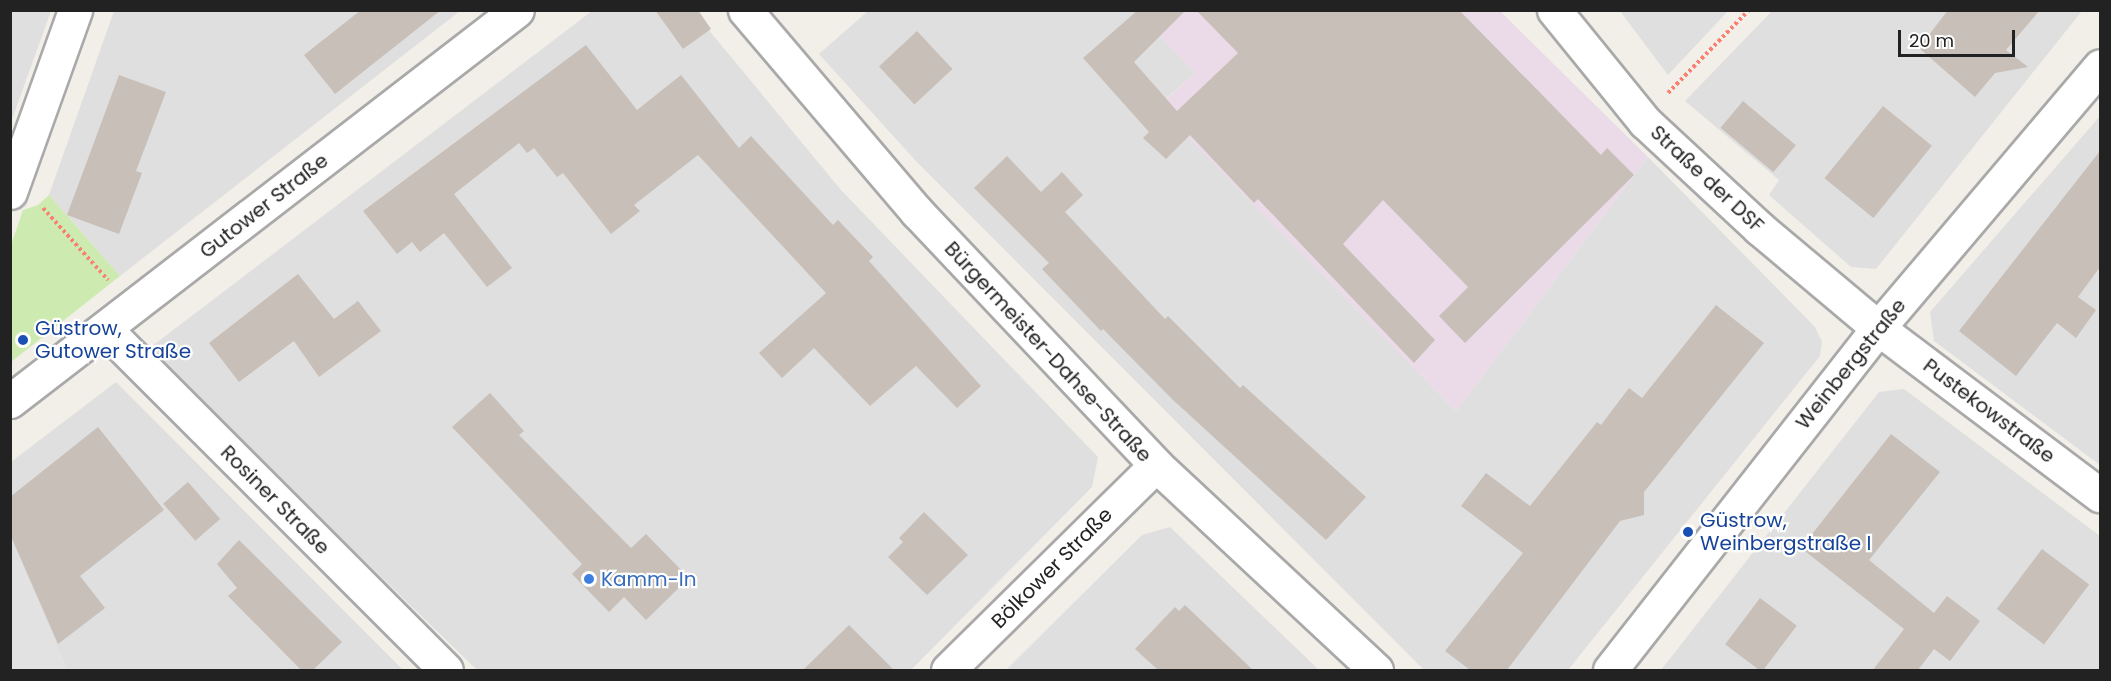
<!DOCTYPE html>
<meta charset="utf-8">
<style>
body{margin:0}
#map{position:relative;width:2111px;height:681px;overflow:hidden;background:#f2efe9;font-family:Poppins,sans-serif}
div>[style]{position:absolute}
.residential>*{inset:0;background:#e0dfdf}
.industrial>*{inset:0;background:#ebdbe8}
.grass>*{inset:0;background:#cdebb0}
.parking>*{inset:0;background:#e2e2e2}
.building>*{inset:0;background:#c7bfb8;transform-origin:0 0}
.path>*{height:4px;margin-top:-2px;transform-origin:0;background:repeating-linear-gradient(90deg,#fa8072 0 3px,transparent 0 6px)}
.roads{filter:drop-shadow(2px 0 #a9a9a9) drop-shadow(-2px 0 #a9a9a9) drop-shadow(0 2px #a9a9a9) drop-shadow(0 -2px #a9a9a9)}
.minor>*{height:33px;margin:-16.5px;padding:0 16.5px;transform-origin:16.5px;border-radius:16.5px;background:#fff}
.dots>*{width:16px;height:16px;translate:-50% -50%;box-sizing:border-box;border:3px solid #fff;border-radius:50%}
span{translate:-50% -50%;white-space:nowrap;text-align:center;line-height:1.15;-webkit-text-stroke:4.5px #fff;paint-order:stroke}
.street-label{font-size:20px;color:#222}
.transit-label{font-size:20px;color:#164399}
.left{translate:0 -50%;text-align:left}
.shop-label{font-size:20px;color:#366cbe}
.frame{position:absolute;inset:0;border:12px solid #222;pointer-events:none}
.scale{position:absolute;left:1898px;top:30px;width:117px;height:27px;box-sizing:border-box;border:3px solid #222;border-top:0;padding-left:8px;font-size:18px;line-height:21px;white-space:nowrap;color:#222;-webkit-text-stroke:4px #fff;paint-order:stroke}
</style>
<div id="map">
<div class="residential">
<i style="clip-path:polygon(11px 10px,51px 11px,11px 122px,10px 11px)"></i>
<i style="clip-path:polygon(114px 11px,460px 11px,120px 276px,49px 195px)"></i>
<i style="clip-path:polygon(592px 11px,693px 11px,841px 190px,1098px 457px,1092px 487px,911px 670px,477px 670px,147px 350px)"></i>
<i style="clip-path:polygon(868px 11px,1136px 11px,1195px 73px,1158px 106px,1456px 411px,1648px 157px,1815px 327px,1822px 342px,1820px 356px,1568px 670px,1424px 670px,915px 160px,819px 54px)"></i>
<i style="clip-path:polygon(1620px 11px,1728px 11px,1668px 75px)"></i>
<i style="clip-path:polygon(1772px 11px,2082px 11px,1876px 269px,1851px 267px,1769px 195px,1779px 180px,1685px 101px)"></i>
<i style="clip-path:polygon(2100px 116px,2100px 465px,1934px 341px,1930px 312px)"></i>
<i style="clip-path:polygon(116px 382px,403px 670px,67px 670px,21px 563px,11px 559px,11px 462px)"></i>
<i style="clip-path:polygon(1904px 389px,2100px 536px,2100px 670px,1661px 670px,1879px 392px)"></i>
<i style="clip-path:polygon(1170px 527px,1319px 670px,1006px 670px,1142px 535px)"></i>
</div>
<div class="industrial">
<i style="clip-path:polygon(1136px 11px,1500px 11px,1648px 157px,1456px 411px,1158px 107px,1195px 73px)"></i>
</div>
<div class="grass">
<i style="clip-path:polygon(49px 195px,120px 276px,11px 362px,11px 245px,23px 210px,38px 205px)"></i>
</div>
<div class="parking">
<i style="clip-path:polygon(11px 559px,21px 563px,67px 670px,11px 670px)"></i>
</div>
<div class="building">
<i style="clip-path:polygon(361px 10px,441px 10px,335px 94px,304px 55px)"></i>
<i style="clip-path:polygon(655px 10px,698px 10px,711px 29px,683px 49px)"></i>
<i style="clip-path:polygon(1138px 10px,1186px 10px,1134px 62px,1177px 111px,1238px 53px,1196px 10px,1459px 10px,1601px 155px,1607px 148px,1634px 175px,1465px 343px,1439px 316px,1468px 287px,1383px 200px,1343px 244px,1435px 340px,1414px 363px,1258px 199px,1254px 203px,1190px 135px,1166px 159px,1143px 138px,1149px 132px,1083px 58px)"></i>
<i style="clip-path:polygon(1948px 10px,2040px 10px,2006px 50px,2028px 67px,1995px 73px,1975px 97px,1919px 48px)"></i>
<i style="left:917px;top:31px;width:52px;height:52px;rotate:47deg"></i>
<i style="clip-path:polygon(586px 45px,637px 110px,681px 75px,739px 148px,751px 136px,833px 225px,838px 220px,873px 257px,869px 261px,981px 386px,957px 408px,916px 366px,870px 406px,814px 348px,782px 378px,759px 353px,826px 293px,698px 155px,634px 205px,640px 211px,611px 234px,563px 173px,557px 177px,534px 148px,527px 153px,519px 143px,454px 194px,512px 268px,487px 287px,444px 233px,420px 252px,412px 242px,397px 254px,363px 211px)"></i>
<i style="clip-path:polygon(119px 75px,166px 92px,136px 171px,142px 173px,119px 234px,67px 215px)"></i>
<i style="left:1743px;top:101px;width:69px;height:35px;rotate:40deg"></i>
<i style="left:1883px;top:106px;width:63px;height:93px;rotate:39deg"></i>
<i style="clip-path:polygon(2100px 151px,2100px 267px,2078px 297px,2096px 310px,2076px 338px,2057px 323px,2016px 376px,1959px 331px)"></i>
<i style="clip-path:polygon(1007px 156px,1041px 192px,1062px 172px,1083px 195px,1065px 212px,1165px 319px,1168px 316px,1240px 388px,1243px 385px,1366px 497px,1326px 540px,1172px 399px,1103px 329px,1101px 331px,1042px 269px,1049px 263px,974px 188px)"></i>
<i style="clip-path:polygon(298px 274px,334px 319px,358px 301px,381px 331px,319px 377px,294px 341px,239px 382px,209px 343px)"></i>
<i style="clip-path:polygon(1716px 305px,1764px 343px,1644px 492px,1644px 515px,1620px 521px,1507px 670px,1470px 670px,1445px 651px,1523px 553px,1461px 506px,1486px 473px,1530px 506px,1597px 422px,1601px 425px,1629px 388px,1642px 398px)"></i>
<i style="clip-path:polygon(490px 393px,524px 431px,519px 435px,631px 548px,646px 534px,689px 578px,646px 620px,624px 597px,609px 612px,572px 574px,582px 564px,452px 427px)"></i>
<i style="clip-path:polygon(98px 427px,164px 510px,80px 576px,105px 608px,58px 644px,10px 534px,10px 497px)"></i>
<i style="clip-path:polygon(1891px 434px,1940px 472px,1869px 560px,1934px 613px,1947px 596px,1980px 621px,1950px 661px,1934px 649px,1918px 670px,1873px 670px,1904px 629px,1801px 548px)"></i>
<i style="left:188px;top:482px;width:49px;height:33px;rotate:49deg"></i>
<i style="clip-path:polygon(924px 512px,968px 555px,927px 595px,888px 557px,903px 542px,899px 538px)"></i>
<i style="clip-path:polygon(239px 540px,342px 642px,313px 670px,301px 670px,228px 596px,237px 588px,217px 564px)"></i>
<i style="left:2042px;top:549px;width:59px;height:75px;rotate:37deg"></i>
<i style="left:1760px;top:598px;width:46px;height:58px;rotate:37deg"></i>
<i style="clip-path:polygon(1185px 605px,1253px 670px,1158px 670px,1135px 649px,1175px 607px,1179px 611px)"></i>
<i style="clip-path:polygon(849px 625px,894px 670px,803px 670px)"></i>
</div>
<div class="path">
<i style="left:1668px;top:93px;width:116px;rotate:-45.7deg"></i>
<i style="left:43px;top:208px;width:97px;rotate:47.9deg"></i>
</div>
<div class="roads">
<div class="minor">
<i style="left:745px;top:10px;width:265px;rotate:49.6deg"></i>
<i style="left:917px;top:212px;width:348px;rotate:46.6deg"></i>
<i style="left:1156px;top:465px;width:301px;rotate:43deg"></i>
<i style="left:1554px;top:10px;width:144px;rotate:50.9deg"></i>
<i style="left:1645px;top:122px;width:156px;rotate:42.9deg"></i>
<i style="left:1759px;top:228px;width:155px;rotate:40deg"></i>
<i style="left:1878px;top:328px;width:278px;rotate:37deg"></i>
<i style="left:10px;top:192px;width:193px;rotate:-70.3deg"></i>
<i style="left:105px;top:329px;width:482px;rotate:45deg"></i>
<i style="left:10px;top:401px;width:640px;rotate:-37.64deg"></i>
<i style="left:948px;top:670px;width:292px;rotate:-44.6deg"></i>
<i style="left:1610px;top:670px;width:434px;rotate:-51.9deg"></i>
<i style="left:1878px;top:328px;width:343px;rotate:-49.7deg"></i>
</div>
</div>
<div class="dots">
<i style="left:23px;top:340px;background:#1a4fb4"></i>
<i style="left:1688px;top:532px;background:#1a4fb4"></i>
<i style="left:589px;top:579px;background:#3f7fe0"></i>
</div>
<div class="street-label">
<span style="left:1707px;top:179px;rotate:43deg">Straße der DSF</span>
<span style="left:264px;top:206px;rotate:-38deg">Gutower Straße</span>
<span style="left:1048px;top:352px;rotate:47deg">Bürgermeister-Dahse-Straße</span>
<span style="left:1851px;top:364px;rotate:-51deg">Weinbergstraße</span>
<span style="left:1989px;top:411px;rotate:37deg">Pustekowstraße</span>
<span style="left:275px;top:500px;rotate:45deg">Rosiner Straße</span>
<span style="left:1052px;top:568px;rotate:-45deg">Bölkower Straße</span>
</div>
<div class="transit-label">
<span class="left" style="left:35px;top:340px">Güstrow,<br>Gutower Straße</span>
<span class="left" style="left:1700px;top:532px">Güstrow,<br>Weinbergstraße I</span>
</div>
<div class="shop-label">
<span class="left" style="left:601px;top:579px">Kamm-In</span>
</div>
<div class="frame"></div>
<div class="scale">20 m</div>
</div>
